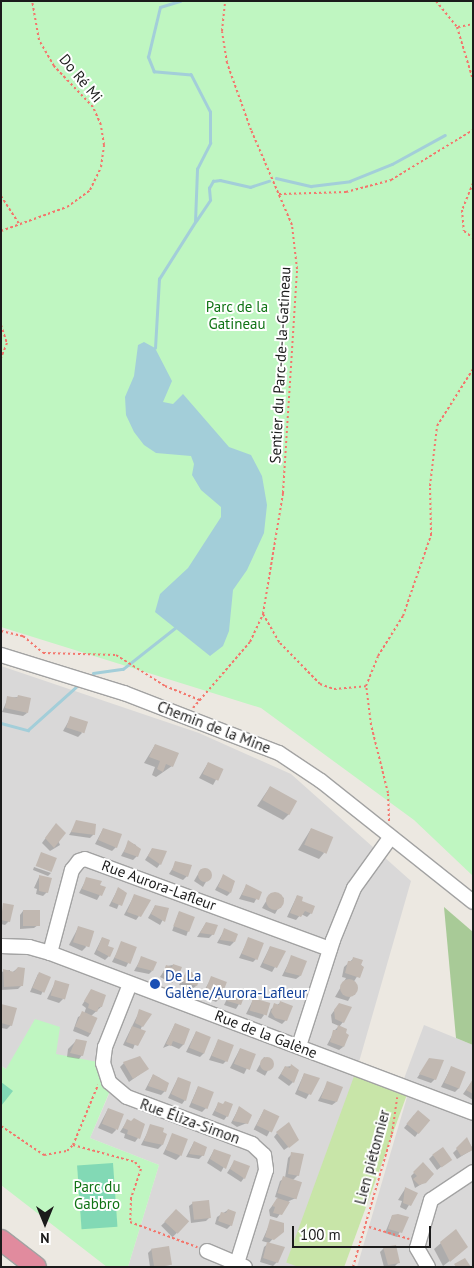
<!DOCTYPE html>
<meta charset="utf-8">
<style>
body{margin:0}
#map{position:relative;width:474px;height:1268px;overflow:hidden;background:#ece8e1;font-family:"PT Sans",sans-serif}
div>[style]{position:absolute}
.residential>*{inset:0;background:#d9d8d8}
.grass>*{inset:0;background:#c8e5a8;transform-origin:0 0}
.forest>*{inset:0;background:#a8ca97}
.park>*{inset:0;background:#bff6c1}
.pitch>*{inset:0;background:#82d9b5;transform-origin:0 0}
.water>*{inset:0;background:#a3ced9}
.shadow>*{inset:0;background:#0003;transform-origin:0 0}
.stream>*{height:2.5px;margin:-1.25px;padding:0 1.25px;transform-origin:1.25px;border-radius:1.25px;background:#a3ced9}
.building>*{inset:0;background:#c1b8b1;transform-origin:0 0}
.round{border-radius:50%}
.path>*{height:2px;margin-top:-1px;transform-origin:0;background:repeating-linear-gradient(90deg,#f3766c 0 2.5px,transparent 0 5px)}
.roads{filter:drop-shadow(1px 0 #a2a2a2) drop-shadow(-1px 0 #a2a2a2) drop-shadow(0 1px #a2a2a2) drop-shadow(0 -1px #a2a2a2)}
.minor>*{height:14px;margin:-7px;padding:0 7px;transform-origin:7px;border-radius:7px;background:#fff}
.highway>*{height:20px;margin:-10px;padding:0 10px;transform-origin:10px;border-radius:10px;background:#e18b9e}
.dots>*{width:14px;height:14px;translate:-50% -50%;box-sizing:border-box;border:2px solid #fff;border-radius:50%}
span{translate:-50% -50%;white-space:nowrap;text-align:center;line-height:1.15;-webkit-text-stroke:4px #fff;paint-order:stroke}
.street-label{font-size:15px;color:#1b1b1b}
.park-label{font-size:15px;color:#107315}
.transit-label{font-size:15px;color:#164399}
.left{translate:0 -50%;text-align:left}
.frame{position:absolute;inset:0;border:2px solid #1b1b1b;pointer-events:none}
.north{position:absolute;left:20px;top:1198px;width:50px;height:50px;-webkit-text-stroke:4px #fff;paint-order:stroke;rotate:180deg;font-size:14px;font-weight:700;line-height:20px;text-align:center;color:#1b1b1b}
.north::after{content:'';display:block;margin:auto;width:18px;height:22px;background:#1b1b1b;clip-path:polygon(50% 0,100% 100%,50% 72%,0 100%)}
.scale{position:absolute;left:292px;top:1226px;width:139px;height:22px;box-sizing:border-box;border:2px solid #1b1b1b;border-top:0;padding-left:6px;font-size:15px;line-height:18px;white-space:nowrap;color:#1b1b1b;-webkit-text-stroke:4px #fff;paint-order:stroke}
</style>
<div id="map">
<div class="residential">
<i style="clip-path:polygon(1px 666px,199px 733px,291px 774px,411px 881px,300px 1267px,128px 1267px,159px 1165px,90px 1138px,112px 1087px,6px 1069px,1px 1066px)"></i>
<i style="clip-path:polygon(424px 1025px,473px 1045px,473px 1267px,357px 1267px,410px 1087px,402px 1084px)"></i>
</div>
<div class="grass">
<i style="left:357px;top:1068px;width:56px;height:207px;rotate:20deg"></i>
</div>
<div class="forest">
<i style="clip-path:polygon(444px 907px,473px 932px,473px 1045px,456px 1038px)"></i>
</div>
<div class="park">
<i style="clip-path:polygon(1px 1px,473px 1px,473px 876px,414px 820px,261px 708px,1px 627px)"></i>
<i style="clip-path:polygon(35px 1019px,60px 1027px,56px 1054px,103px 1063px,112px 1086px,90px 1138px,159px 1165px,128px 1267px,107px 1267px,1px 1185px,1px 1066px,6px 1069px)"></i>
</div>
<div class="pitch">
<i style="clip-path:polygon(1px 1082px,13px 1091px,1px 1106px)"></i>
<i style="left:113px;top:1163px;width:64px;height:36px;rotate:86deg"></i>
</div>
<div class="water">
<i style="clip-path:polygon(144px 342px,155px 348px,172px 381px,163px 402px,173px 404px,183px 394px,229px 447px,251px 455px,262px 476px,267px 505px,264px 533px,247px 570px,233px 590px,229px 631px,223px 646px,210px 656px,155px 612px,160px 594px,188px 568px,221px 517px,221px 507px,201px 490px,192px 475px,194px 464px,191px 456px,156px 453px,144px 445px,134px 432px,126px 415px,125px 397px,134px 376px,138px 345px)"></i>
</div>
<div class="shadow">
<i style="clip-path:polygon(18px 697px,27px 713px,23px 716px,2px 712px,8px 698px)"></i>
<i style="clip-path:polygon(71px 717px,82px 733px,78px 737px,63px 731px)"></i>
<i style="clip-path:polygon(155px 745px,172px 766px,156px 777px,152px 775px,155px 767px,144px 763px)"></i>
<i style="clip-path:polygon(208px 763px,222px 769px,213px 785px,199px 778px)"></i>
<i style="clip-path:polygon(270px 787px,289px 814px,283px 820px,257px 806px)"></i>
<i style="clip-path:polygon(77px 822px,94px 834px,90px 838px,69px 835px)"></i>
<i style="clip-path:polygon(53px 828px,60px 845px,50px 851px,42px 843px)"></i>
<i style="clip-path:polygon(103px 829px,116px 847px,112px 851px,95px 844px)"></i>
<i style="clip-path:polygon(311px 829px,324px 853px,319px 859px,298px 850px)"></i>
<i style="clip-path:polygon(129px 842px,136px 845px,137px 856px,133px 860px,121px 856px)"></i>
<i style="clip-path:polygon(152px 849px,160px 864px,157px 868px,145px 860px)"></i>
<i style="clip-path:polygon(176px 863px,187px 876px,183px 880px,169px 874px)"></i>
<i style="clip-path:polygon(34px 867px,51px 873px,48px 876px,33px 870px)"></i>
<i style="clip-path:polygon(201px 869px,211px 873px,203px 887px,194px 881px)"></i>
<i style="clip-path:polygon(223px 876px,230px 893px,227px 896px,215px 890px)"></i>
<i style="clip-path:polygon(39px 877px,47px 892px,43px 896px,36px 894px,37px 889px,34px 888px)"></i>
<i style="clip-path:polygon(87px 878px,104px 888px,97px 900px,79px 893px)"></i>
<i style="clip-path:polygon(246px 886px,260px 892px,254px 903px,239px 899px)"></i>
<i style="clip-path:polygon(118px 889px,124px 891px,117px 909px,109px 906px)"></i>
<i style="clip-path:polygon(271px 893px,284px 898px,275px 914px,262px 908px)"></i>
<i style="clip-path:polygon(134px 896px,150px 901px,136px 920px,124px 915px)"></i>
<i style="clip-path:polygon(297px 896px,311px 913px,307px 917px,301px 914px,296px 920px,287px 917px)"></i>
<i style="clip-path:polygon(4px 904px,9px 921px,5px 925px,1px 924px)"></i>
<i style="clip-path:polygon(155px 906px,168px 910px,160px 925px,148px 918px)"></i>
<i style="clip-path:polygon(23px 911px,38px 925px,34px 928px,20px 929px,20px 915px)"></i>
<i style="left:179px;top:912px;width:15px;height:20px;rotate:20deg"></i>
<i style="clip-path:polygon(206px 923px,213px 934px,209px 938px,197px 937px)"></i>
<i style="clip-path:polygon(78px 928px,86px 947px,82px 951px,69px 945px)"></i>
<i style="clip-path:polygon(225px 929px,234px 942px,230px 946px,217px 943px)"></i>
<i style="clip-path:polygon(102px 938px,109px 956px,105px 960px,94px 954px)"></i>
<i style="clip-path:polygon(249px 938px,257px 958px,253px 962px,239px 958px)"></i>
<i style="clip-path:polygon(122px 943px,136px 948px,126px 967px,112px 962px)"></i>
<i style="clip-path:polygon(270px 947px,284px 952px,272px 972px,260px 967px)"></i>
<i style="clip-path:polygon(292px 956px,300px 976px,296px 979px,282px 976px)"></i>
<i style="clip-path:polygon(142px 957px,152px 971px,149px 974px,134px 971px)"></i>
<i style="clip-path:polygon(354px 958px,363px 967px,353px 983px,357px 985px,348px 1001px,335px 997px,346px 978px,342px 977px,344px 967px)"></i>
<i style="clip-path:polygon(173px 965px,176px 979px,172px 983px,160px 977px,167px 966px)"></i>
<i style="clip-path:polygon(18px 968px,22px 985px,18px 989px,1px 990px,1px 972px,10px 970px,10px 974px)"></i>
<i style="clip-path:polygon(187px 971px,194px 973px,196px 986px,192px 989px,179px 985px)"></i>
<i style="clip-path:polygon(38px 974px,49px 978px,41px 995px,30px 992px)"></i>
<i style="clip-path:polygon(212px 977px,220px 998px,216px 1002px,201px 996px)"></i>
<i style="clip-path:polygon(56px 981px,63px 999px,59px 1003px,47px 999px)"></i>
<i style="clip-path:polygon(232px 989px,243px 997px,236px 1009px,224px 1005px)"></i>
<i style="clip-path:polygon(91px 991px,101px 1007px,91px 1016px,91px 1033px,88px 1037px,73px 1031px,78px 1017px,84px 1014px,86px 1008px,82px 1005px)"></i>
<i style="clip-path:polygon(253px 1000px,264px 1015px,261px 1019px,246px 1014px)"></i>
<i style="clip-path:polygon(280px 1003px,286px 1020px,282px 1024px,268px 1017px,271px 1009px)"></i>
<i style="clip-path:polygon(1px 1006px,11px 1025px,7px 1029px,1px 1028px)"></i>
<i style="clip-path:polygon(336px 1008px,343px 1022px,339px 1027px,343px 1047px,339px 1050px,327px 1045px,335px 1030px,339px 1026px,332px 1023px,331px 1015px)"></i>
<i style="clip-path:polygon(140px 1010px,142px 1026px,133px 1049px,123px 1045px)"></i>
<i style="clip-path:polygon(175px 1024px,189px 1029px,183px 1045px,179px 1049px,170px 1045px,163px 1048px)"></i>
<i style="clip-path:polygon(196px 1032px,204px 1053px,200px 1057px,186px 1052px)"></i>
<i style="clip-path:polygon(77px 1040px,82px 1055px,79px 1059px,67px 1057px,68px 1049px)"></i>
<i style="clip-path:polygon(218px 1041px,227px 1060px,223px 1064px,209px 1060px)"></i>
<i style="clip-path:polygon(240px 1049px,254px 1054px,244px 1074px,230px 1068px)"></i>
<i style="left:264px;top:1057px;width:10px;height:16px;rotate:29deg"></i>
<i style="clip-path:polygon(430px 1059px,435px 1079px,431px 1083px,417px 1078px)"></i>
<i style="clip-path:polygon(124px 1063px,147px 1069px,129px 1082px,120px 1067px)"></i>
<i style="clip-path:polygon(291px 1066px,293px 1082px,289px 1086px,278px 1078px,285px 1067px)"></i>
<i style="clip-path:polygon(451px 1068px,459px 1088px,455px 1092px,441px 1087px)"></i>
<i style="clip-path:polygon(304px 1074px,318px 1079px,306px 1099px,295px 1094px)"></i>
<i style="clip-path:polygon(153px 1075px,160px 1078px,165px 1091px,161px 1095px,145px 1090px)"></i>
<i style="clip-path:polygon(178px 1078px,185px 1100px,182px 1104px,168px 1098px)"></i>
<i style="clip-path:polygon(473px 1080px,473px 1100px,463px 1094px)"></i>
<i style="clip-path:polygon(328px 1082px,336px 1102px,332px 1105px,318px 1101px)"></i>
<i style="clip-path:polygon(198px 1087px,206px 1108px,202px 1112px,189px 1107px)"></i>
<i style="clip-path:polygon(218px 1104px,227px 1116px,224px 1120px,212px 1115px)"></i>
<i style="clip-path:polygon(239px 1108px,247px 1123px,237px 1127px,231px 1123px)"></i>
<i style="clip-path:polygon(108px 1109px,116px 1130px,112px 1134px,98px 1128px)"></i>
<i style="left:264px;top:1110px;width:15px;height:22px;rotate:28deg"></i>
<i style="clip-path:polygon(414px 1115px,418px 1133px,415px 1137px,404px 1128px)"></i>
<i style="clip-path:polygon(127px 1121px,138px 1138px,135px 1142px,124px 1138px,125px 1134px,120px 1132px)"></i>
<i style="clip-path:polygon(151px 1126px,162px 1145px,158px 1149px,141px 1145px)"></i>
<i style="clip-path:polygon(277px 1133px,294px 1143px,284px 1150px,274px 1137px)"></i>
<i style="clip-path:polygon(173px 1134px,180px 1156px,176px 1160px,163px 1154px)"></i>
<i style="clip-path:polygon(467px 1139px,473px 1149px,457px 1159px,453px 1153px)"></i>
<i style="clip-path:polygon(194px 1142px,203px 1155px,199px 1159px,186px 1157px)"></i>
<i style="clip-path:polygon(214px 1150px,230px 1156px,221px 1172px,207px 1163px)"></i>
<i style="clip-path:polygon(292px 1154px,298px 1175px,293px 1180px,296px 1198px,289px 1201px,277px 1218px,270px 1216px,269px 1210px,278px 1198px,275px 1197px,280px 1181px,285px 1178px,288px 1158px)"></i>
<i style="clip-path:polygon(433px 1155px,450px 1160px,437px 1170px,429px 1159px)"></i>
<i style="clip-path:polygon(234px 1162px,244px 1178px,241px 1182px,227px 1173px)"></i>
<i style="clip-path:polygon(423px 1164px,425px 1182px,415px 1188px,411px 1176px)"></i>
<i style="clip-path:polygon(405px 1189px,416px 1193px,406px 1210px,400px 1207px,402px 1201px,398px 1200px)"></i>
<i style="clip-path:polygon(193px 1203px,210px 1217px,206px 1221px,191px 1223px,189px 1206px)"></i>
<i style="clip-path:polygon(228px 1210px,231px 1225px,227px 1229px,215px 1224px,217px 1217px)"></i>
<i style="left:176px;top:1211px;width:16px;height:21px;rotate:45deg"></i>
<i style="clip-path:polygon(392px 1216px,407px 1218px,397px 1237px,385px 1233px)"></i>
<i style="clip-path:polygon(271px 1221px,283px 1228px,268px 1244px,277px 1262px,273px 1266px,260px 1262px,264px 1247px,269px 1243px,262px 1241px)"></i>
<i style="clip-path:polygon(441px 1243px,460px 1253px,443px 1266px,434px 1249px)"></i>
<i style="clip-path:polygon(384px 1248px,398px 1263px,394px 1267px,384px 1267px,380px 1252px)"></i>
<i style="clip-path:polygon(152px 1249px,170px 1265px,150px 1267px,148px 1253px)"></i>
</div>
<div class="stream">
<i style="left:276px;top:178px;width:36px;rotate:13deg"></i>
<i style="left:311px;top:186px;width:39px;rotate:-7deg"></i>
<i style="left:350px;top:181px;width:45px;rotate:-22deg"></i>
<i style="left:392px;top:164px;width:60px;rotate:-28.7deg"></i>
<i style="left:196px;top:221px;width:25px;rotate:-56deg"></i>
<i style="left:210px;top:200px;width:12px;rotate:-95deg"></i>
<i style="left:209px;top:188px;width:8px;rotate:-60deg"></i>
<i style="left:213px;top:181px;width:7px;rotate:-8deg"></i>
<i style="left:220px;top:180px;width:31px;rotate:13deg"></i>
<i style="left:250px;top:187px;width:20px;rotate:-18deg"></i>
<i style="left:155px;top:348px;width:69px;rotate:-86.7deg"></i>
<i style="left:159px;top:279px;width:67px;rotate:-57.7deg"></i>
<i style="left:195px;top:222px;width:53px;rotate:-87.8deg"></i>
<i style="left:197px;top:169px;width:29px;rotate:-63deg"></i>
<i style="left:210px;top:143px;width:31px;rotate:-90deg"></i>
<i style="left:210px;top:112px;width:42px;rotate:-117.2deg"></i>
<i style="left:191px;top:75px;width:37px;rotate:-175deg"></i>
<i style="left:154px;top:72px;width:16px;rotate:-112deg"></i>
<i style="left:148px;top:57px;width:51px;rotate:-76.5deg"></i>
<i style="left:160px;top:7px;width:21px;rotate:-17deg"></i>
<i style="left:93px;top:673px;width:30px;rotate:-8deg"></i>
<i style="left:123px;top:669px;width:66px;rotate:-38.3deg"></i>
<i style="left:1px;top:723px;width:28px;rotate:15deg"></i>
<i style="left:28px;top:730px;width:64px;rotate:-41.9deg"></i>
</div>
<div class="building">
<i style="clip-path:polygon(18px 695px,31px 698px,28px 713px,5px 708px,7px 696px,17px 698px)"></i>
<i style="left:70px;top:716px;width:19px;height:12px;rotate:18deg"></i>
<i style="clip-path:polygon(155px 744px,179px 753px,173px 767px,166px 764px,163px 772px,157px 769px,160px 761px,149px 757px)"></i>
<i style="left:208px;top:762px;width:17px;height:13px;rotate:24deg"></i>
<i style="left:270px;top:786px;width:31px;height:16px;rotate:29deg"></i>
<i style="clip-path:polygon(76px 820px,96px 824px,95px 835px,71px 832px)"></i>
<i style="clip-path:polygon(56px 823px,66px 833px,54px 848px,45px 838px)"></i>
<i style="clip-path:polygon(103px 828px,122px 834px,117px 848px,98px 840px)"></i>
<i style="left:311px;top:828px;width:24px;height:18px;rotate:22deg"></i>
<i style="clip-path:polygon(128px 840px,141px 849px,138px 857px,124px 852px)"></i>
<i style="clip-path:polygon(152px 848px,167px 851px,161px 865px,148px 856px)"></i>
<i style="left:41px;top:852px;width:17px;height:15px;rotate:21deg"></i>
<i style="clip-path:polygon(175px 861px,192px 865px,188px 877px,172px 870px)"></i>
<i class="round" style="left:198px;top:868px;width:14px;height:14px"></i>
<i style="clip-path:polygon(223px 874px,235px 881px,231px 893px,218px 887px)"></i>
<i style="clip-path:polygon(39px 875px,52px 878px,48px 893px,39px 891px)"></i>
<i style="clip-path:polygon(86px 877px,102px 881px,100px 885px,106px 887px,102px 896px,82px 889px)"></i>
<i style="clip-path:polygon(246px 884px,262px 892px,259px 900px,242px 895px)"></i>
<i style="clip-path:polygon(118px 887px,127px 893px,122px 906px,112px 902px)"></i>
<i class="round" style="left:266px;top:892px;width:18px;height:18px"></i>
<i style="clip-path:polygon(134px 894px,151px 900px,141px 917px,127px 912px)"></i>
<i style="clip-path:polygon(297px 895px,303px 897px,302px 901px,315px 906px,312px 914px,305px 911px,301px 917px,290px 913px)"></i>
<i style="clip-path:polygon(3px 903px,14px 905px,10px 922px,1px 920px)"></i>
<i style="clip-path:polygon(155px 905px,169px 908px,165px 922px,151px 914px)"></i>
<i style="left:23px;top:910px;width:17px;height:16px"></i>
<i style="left:179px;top:911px;width:17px;height:16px;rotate:21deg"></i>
<i style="clip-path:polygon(206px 922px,218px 925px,214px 935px,200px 933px)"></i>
<i style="left:78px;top:926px;width:17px;height:17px;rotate:17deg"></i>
<i style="clip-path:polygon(224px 928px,238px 934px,235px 942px,220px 940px)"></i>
<i style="clip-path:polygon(102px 937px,110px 940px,108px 946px,114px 948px,110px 957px,97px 950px)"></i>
<i style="left:248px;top:937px;width:17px;height:18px;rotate:21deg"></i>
<i style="left:121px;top:941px;width:17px;height:18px;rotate:21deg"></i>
<i style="clip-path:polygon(270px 946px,286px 951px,277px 968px,263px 963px)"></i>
<i style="clip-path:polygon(291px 955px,307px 961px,301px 976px,285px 972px)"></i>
<i style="clip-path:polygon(141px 956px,157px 962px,153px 971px,137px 967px)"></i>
<i style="clip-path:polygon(353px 957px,363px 960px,361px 965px,364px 967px,360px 978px,345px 973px,348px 961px,352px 961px)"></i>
<i style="clip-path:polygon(173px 964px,182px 967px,177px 980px,163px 973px,166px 965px,172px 967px)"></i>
<i style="clip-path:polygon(18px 967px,25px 968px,23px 986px,4px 987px,3px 969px,14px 972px)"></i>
<i style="clip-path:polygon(187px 969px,200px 978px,197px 986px,182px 982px)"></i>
<i style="left:39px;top:972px;width:13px;height:17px;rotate:23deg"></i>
<i style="left:211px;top:976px;width:17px;height:17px;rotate:21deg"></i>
<i class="round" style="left:340px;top:979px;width:18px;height:18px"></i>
<i style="left:55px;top:980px;width:15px;height:16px;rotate:16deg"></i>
<i style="clip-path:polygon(232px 988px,244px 997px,241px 1005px,227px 1001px)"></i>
<i style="clip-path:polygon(91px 989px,106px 995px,102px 1007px,99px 1007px,97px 1012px,88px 1008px,89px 1004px,84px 1001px)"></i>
<i style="left:253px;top:998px;width:18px;height:13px;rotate:16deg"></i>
<i style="clip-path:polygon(280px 1001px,293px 1006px,287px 1021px,275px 1018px,271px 1012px,274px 1003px,279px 1005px)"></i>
<i style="clip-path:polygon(339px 1003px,352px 1007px,344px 1023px,335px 1019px,334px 1010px)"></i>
<i style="clip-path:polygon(1px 1004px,17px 1008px,12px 1026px,1px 1023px)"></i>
<i style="clip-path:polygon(139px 1009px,152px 1014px,143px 1027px,135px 1023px)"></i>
<i style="left:82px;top:1011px;width:17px;height:17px;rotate:24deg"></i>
<i style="clip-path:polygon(175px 1023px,190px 1029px,184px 1045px,173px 1041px,171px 1046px,166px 1044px)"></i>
<i style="clip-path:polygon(338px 1025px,347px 1029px,346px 1033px,349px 1035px,344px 1047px,330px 1042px,333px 1030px,337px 1030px)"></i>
<i style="clip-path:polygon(132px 1026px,146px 1031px,138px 1046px,126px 1042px)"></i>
<i style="left:196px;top:1031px;width:16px;height:18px;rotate:22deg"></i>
<i style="clip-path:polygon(76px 1039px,87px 1041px,83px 1056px,70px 1053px)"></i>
<i style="left:218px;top:1039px;width:17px;height:18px;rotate:21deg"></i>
<i style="left:240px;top:1048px;width:17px;height:17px;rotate:21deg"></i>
<i style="clip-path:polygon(140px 1056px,149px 1069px,133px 1079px,123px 1062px)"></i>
<i class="round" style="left:260px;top:1057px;width:14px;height:14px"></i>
<i style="clip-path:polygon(429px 1058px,444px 1060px,436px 1080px,419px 1074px)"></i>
<i style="clip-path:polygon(291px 1064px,299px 1070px,294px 1083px,281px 1074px,285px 1066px,290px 1068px)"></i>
<i style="left:451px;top:1066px;width:16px;height:18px;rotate:22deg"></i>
<i style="clip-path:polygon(304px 1073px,320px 1078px,311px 1095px,298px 1090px)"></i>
<i style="clip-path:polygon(153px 1074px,169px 1083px,166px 1092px,148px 1086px)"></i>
<i style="clip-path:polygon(178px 1077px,191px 1082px,186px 1101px,171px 1094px)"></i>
<i style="clip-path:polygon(473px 1079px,473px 1094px,466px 1090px)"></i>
<i style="clip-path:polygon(327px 1081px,343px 1087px,337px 1102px,321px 1098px)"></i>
<i style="left:198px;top:1086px;width:17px;height:18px;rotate:21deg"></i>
<i style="clip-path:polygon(225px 1101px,233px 1104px,228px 1117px,215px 1111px,218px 1102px,223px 1104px)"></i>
<i style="clip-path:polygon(239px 1106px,252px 1115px,248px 1124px,233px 1121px)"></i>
<i style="left:108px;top:1108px;width:17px;height:17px;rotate:21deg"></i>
<i style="left:264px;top:1109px;width:17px;height:18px;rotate:25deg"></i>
<i style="left:418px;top:1110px;width:16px;height:18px;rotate:40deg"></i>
<i style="clip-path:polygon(134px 1118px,145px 1124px,140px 1139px,127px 1134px,128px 1130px,123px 1128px,127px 1119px,131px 1121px)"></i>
<i style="clip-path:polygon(289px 1122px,299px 1140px,289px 1148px,276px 1132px)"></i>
<i style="clip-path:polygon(150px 1124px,164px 1128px,163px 1132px,167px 1134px,163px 1145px,144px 1141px)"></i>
<i style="left:172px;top:1133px;width:17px;height:18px;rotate:21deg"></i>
<i style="clip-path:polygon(467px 1137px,473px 1150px,461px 1156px,456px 1148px)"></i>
<i style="clip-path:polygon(194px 1141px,207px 1147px,204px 1156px,189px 1154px)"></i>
<i style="left:443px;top:1147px;width:16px;height:13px;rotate:55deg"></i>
<i style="clip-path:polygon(214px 1149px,231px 1155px,226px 1169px,210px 1159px)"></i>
<i style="clip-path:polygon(291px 1152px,304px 1154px,299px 1176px,288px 1174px)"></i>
<i style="clip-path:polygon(234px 1160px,250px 1166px,245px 1179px,230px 1169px)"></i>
<i style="clip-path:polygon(423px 1162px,434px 1174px,426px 1183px,419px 1185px,413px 1179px,417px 1176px,413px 1172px)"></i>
<i style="left:283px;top:1176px;width:20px;height:18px;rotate:18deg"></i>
<i style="clip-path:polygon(405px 1187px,418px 1193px,411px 1206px,403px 1203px)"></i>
<i style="clip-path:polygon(277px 1198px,290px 1202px,282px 1215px,273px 1213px,275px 1207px,272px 1206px)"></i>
<i style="left:209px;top:1200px;width:18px;height:17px;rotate:84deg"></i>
<i style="left:176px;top:1209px;width:18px;height:17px;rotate:43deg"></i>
<i style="clip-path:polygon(228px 1209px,236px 1212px,232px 1226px,218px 1221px,221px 1212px,226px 1213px)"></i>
<i style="clip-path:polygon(398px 1214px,409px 1217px,402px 1233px,388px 1229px,392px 1215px)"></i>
<i style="clip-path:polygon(270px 1219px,284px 1223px,284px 1232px,274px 1240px,265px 1237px)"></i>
<i style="clip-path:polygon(456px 1229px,468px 1247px,450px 1262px,440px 1242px)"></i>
<i style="clip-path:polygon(267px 1242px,285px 1247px,278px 1263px,263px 1258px)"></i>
<i style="clip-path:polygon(396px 1245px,400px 1263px,388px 1265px,383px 1247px)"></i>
<i style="left:169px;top:1246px;width:19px;height:18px;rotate:81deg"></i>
<i style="clip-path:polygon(465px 1258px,471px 1267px,456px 1267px,454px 1264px)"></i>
</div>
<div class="path">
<i style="left:436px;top:1px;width:33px;rotate:51deg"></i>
<i style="left:457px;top:27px;width:55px;rotate:73.2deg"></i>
<i style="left:458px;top:27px;width:15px;rotate:-11deg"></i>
<i style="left:473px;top:183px;width:29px;rotate:112deg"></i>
<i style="left:462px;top:210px;width:21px;rotate:85deg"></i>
<i style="left:464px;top:231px;width:11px;rotate:38deg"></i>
<i style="left:279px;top:194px;width:67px;rotate:-1.7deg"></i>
<i style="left:346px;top:192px;width:47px;rotate:-14.9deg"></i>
<i style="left:391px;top:180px;width:96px;rotate:-31.4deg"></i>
<i style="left:1px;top:196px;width:35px;rotate:57deg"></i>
<i style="left:1px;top:231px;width:70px;rotate:-20deg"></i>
<i style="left:67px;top:207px;width:29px;rotate:-36deg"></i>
<i style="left:90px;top:190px;width:25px;rotate:-64deg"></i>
<i style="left:101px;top:167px;width:22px;rotate:-82deg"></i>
<i style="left:104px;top:145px;width:20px;rotate:-99deg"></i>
<i style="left:101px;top:125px;width:20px;rotate:-114deg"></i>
<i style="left:93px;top:107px;width:57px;rotate:-133.6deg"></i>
<i style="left:54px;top:66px;width:30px;rotate:-120deg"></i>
<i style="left:39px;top:40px;width:40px;rotate:-100deg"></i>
<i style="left:1px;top:325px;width:19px;rotate:72deg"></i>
<i style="left:7px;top:343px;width:16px;rotate:112deg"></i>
<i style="left:263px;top:614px;width:34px;rotate:60deg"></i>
<i style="left:280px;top:643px;width:57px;rotate:45.7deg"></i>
<i style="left:320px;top:684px;width:15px;rotate:20deg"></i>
<i style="left:334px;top:689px;width:32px;rotate:-5deg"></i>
<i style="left:1px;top:631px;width:23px;rotate:13deg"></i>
<i style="left:23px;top:636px;width:26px;rotate:40deg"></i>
<i style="left:43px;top:653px;width:73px;rotate:1.6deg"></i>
<i style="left:116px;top:655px;width:58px;rotate:32.3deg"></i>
<i style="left:165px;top:686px;width:38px;rotate:22deg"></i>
<i style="left:193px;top:708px;width:87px;rotate:-49.2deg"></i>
<i style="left:250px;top:642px;width:31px;rotate:-65deg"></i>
<i style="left:263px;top:614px;width:123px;rotate:-80.6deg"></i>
<i style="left:283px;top:493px;width:224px;rotate:-86.4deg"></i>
<i style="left:297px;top:269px;width:44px;rotate:-96.5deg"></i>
<i style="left:292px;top:225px;width:103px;rotate:-113.3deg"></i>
<i style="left:251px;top:130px;width:71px;rotate:-109.7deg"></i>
<i style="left:227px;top:63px;width:32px;rotate:-99deg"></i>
<i style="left:222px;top:31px;width:30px;rotate:-84deg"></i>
<i style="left:389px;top:821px;width:28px;rotate:-92deg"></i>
<i style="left:388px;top:793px;width:70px;rotate:-104deg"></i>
<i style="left:371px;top:725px;width:39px;rotate:-97deg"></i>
<i style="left:366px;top:686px;width:32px;rotate:-68deg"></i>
<i style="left:378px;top:656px;width:47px;rotate:-58deg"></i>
<i style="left:403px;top:616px;width:86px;rotate:-70.9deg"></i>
<i style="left:431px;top:535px;width:49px;rotate:-91.2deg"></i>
<i style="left:430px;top:486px;width:60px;rotate:-83.3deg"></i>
<i style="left:437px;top:426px;width:67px;rotate:-57.7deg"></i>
<i style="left:1px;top:1126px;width:52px;rotate:34deg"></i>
<i style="left:44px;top:1155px;width:23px;rotate:-10deg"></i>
<i style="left:67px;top:1151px;width:8px;rotate:-45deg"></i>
<i style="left:73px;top:1145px;width:65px;rotate:-67.4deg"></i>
<i style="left:73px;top:1145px;width:64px;rotate:15.3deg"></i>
<i style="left:135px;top:1162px;width:9px;rotate:49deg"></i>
<i style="left:141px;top:1169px;width:31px;rotate:109deg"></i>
<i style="left:131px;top:1198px;width:24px;rotate:92deg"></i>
<i style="left:130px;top:1222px;width:72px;rotate:20.5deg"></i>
<i style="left:369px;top:1227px;width:42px;rotate:16.7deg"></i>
<i style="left:353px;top:1267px;width:139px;rotate:-73.7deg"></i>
<i style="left:392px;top:1134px;width:37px;rotate:-82deg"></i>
</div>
<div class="roads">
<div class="minor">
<i style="left:1px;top:655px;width:129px;rotate:17.2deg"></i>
<i style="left:124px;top:693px;width:166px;rotate:21.2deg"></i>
<i style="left:279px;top:753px;width:50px;rotate:33.7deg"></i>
<i style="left:321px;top:781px;width:194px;rotate:38.5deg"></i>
<i style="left:1px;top:946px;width:28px;rotate:2deg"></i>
<i style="left:29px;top:947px;width:22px;rotate:16deg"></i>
<i style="left:50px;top:953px;width:452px;rotate:20.7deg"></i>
<i style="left:50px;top:953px;width:86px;rotate:-75.2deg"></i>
<i style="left:72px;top:870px;width:11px;rotate:-52deg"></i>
<i style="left:79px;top:861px;width:6px;rotate:-18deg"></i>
<i style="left:85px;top:859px;width:261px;rotate:20.2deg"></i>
<i style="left:130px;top:984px;width:68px;rotate:111.6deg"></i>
<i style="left:105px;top:1047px;width:16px;rotate:97deg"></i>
<i style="left:103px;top:1063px;width:20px;rotate:72deg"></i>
<i style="left:109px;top:1082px;width:23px;rotate:40deg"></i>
<i style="left:127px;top:1097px;width:134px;rotate:20.6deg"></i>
<i style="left:252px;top:1144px;width:16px;rotate:43deg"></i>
<i style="left:264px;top:1155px;width:15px;rotate:82deg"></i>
<i style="left:266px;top:1170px;width:97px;rotate:107.3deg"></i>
<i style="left:299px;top:1046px;width:111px;rotate:-72.2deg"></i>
<i style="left:333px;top:940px;width:56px;rotate:-68deg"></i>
<i style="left:354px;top:888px;width:62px;rotate:-54.2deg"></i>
<i style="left:207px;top:1251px;width:41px;rotate:22.8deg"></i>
<i style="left:428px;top:1267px;width:22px;rotate:-120deg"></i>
<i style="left:417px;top:1248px;width:50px;rotate:-73.7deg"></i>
<i style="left:431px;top:1200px;width:50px;rotate:-33.7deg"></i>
</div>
<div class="highway">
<i style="left:1px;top:1240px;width:44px;rotate:37.6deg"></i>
</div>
</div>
<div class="dots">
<i style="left:155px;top:984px;background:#1a4fb4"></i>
</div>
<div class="street-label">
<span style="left:81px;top:78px;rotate:50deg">Do Ré Mi</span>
<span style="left:280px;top:365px;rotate:-87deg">Sentier du Parc-de-la-Gatineau</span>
<span style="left:214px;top:727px;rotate:21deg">Chemin de la Mine</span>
<span style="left:159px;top:885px;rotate:20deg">Rue Aurora-Lafleur</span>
<span style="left:266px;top:1034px;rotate:21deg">Rue de la Galène</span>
<span style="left:190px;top:1121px;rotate:20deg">Rue Éliza-Simon</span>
<span style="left:372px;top:1157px;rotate:-75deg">Lien piétonnier</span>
</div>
<div class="park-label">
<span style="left:237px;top:315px">Parc de la<br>Gatineau</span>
<span style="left:97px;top:1195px">Parc du<br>Gabbro</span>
</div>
<div class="transit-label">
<span class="left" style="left:165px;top:984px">De La<br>Galène/Aurora-Lafleur</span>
</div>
<div class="frame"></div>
<div class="north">N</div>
<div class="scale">100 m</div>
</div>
